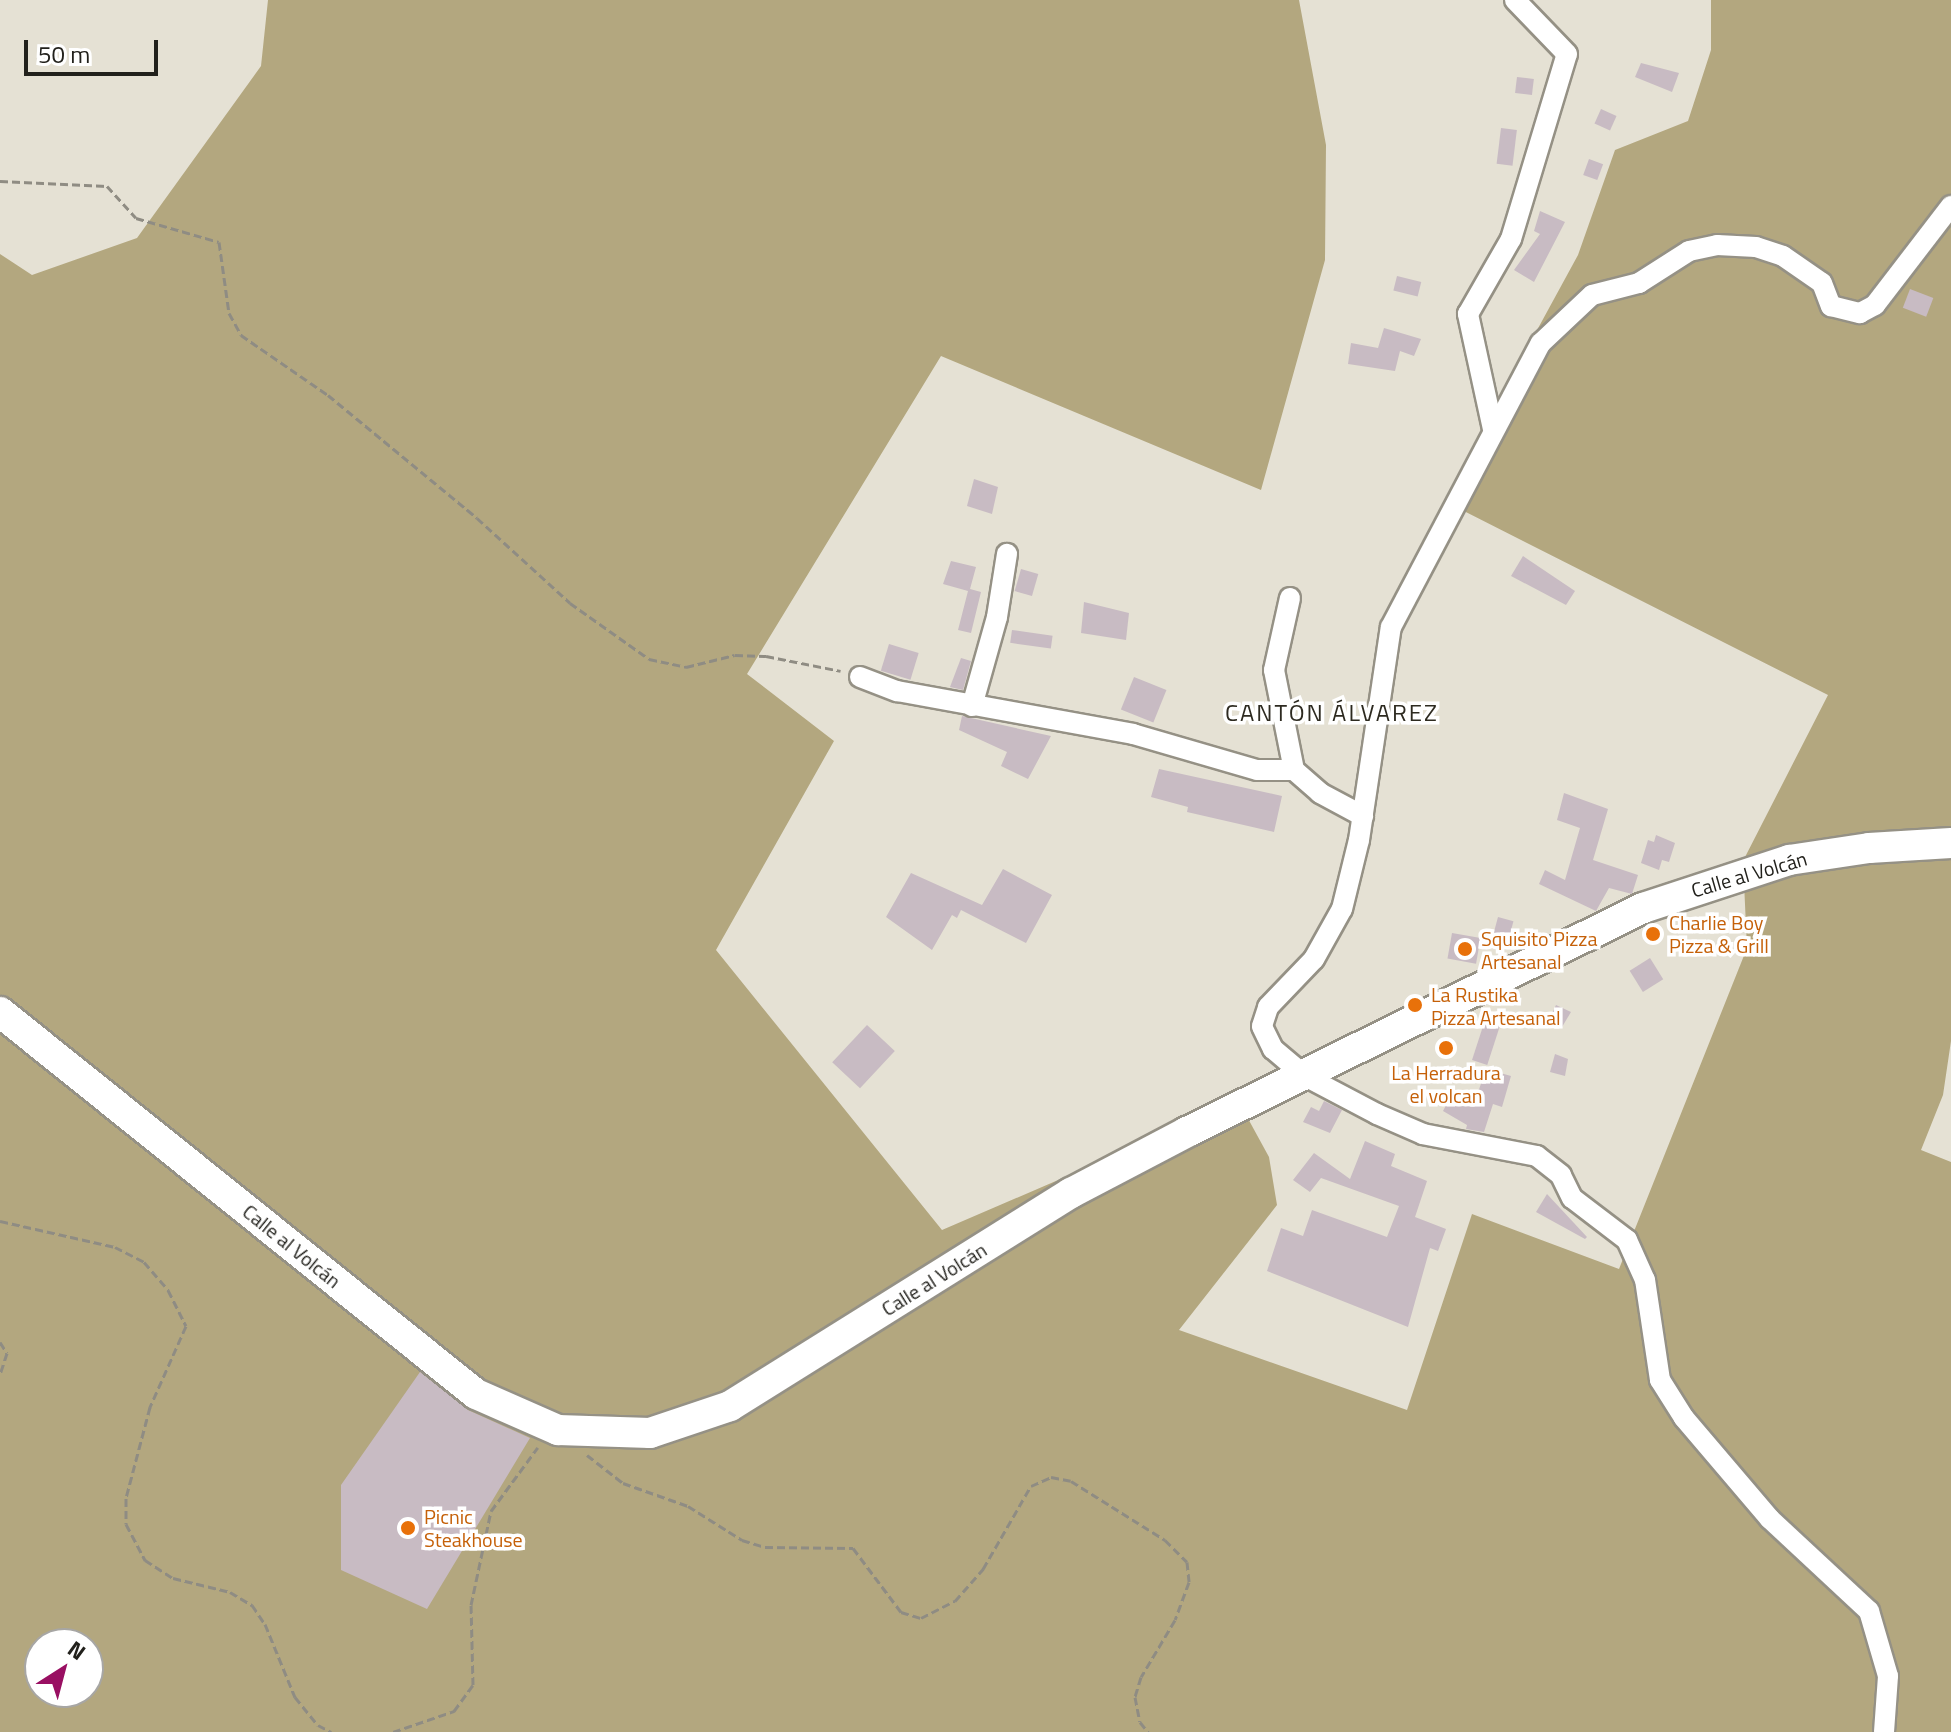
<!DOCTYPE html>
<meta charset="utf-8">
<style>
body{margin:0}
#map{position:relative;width:1951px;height:1732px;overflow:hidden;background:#e5e1d4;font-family:"Titillium Web",sans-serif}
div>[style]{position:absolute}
.forest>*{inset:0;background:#b3a77f}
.building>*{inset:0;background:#c8bbc3;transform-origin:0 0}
.path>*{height:3px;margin-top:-1.5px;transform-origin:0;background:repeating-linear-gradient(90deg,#8f8c83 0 8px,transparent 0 12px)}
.roads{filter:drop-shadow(2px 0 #959185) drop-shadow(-2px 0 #959185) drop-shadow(0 2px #959185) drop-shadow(0 -2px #959185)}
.street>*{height:20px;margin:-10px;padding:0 10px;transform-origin:10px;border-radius:10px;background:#fff}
.secondary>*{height:30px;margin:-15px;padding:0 15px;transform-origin:15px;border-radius:15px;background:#fff}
.dots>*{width:22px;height:22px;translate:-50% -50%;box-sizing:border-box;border:4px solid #fff;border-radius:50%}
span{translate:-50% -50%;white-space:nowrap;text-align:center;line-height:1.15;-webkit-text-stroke:7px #fff;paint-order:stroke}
.street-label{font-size:20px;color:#22211c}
.food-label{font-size:20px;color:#c56008}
.left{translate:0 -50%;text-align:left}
.quarter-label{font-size:24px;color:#2d2a20;letter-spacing:2px}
.north{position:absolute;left:24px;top:1628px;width:80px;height:80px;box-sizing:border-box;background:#fff;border:2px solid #a7a6a4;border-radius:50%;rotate:36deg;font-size:22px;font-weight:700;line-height:32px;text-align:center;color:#22211c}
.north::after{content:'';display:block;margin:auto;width:28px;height:36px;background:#990f62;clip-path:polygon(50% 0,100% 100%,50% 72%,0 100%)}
.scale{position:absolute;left:24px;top:40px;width:134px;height:36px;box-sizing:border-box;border:4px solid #22211c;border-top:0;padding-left:10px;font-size:24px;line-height:28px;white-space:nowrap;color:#22211c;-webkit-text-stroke:6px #fff;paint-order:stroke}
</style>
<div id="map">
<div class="forest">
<i style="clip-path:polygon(evenodd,268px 0,1299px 0,1326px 145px,1325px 260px,1261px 490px,941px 356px,747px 674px,834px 741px,716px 950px,942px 1230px,1079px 1171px,1234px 1093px,1269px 1157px,1277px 1205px,1179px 1330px,1407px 1410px,1472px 1214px,1619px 1269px,1747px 948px,1743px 861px,1828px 695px,1452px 505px,1505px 389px,1578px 255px,1615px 150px,1688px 121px,1711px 50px,1711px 0,1951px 0,1951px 1041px,1943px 1095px,1921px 1150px,1951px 1162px,1951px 1732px,0 1732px,0 254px,32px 275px,137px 238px,261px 66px,268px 0,40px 1644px,88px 1644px,88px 1692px,40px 1692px,40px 1644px)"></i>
</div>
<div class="building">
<i style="clip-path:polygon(1641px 63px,1679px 73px,1672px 92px,1635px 77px)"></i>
<i style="left:1517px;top:77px;width:17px;height:16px;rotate:7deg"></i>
<i style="left:1601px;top:109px;width:17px;height:16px;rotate:24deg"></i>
<i style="left:1501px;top:128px;width:16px;height:36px;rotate:7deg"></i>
<i style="left:1589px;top:159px;width:15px;height:17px;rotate:20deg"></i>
<i style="clip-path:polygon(1540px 211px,1565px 222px,1534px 282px,1514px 270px,1540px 234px,1534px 231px)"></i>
<i style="left:1397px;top:276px;width:25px;height:15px;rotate:14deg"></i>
<i style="left:1910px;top:289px;width:25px;height:20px;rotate:21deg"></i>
<i style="clip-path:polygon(1384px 328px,1421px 339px,1414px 356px,1400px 351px,1395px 371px,1348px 364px,1351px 343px,1378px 348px)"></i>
<i style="clip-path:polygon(974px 479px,998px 487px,992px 514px,967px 506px)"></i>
<i style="clip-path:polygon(1523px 556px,1575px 591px,1566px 605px,1511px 576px)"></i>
<i style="clip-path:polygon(951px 561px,976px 567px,970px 589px,981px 592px,971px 633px,958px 630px,968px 591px,943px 584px)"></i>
<i style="left:1021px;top:569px;width:18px;height:23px;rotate:16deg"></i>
<i style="clip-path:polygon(1084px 602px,1129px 613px,1126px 640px,1081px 633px)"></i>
<i style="left:1012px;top:630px;width:41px;height:13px;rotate:8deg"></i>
<i style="left:889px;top:644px;width:31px;height:28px;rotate:17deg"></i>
<i style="clip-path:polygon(961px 658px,971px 661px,963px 690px,950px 687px)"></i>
<i style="left:1134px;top:677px;width:35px;height:35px;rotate:22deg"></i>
<i style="clip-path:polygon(962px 716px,1051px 736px,1028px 779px,1001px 766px,1007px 752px,959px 730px)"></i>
<i style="clip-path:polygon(1159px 769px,1282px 796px,1274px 832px,1187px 812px,1188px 807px,1151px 797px)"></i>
<i style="clip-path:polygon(1564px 793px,1608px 809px,1593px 860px,1638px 875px,1632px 894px,1609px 888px,1596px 911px,1539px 884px,1545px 870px,1565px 880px,1580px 828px,1557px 820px)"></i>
<i style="clip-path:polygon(1656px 835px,1675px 843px,1669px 862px,1662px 860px,1659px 870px,1641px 863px,1648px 840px,1654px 842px)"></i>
<i style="clip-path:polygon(1003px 869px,1052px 895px,1026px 943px,961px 910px,957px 918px,952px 915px,932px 950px,886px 917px,911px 873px,982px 905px)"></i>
<i style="left:1498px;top:917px;width:16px;height:20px;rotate:15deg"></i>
<i style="left:1452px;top:933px;width:29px;height:26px;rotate:10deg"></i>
<i style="left:1650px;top:958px;width:25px;height:24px;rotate:58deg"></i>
<i style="clip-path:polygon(1556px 1005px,1571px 1012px,1562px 1027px,1549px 1020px)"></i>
<i style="left:1485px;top:1020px;width:16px;height:42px;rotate:18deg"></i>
<i style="left:867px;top:1025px;width:38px;height:51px;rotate:43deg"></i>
<i style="clip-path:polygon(1555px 1054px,1568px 1059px,1565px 1076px,1550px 1072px)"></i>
<i style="clip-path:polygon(1486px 1069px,1511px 1076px,1502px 1107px,1493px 1104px,1484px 1132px,1466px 1129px,1467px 1125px,1443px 1111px,1453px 1092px,1474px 1104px)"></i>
<i style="clip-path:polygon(1324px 1101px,1342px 1110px,1330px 1133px,1303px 1122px,1311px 1107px,1319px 1111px)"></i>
<i style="clip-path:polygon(1365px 1141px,1395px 1154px,1391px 1166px,1427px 1181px,1415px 1217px,1446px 1229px,1438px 1251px,1430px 1248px,1408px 1327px,1267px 1271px,1281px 1228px,1303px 1236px,1312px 1210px,1387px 1237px,1399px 1206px,1321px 1178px,1310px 1192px,1293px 1180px,1314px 1153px,1350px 1179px)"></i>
<i style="clip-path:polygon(1547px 1194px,1587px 1237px,1585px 1239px,1536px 1212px)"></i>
<i style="clip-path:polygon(420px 1372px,468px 1410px,530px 1438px,427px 1609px,341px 1570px,341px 1485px)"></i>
</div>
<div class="path">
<i style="left:0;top:181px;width:107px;rotate:2.7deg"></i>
<i style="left:107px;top:186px;width:43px;rotate:47.8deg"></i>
<i style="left:136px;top:218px;width:86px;rotate:16.1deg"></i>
<i style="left:219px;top:242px;width:72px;rotate:82deg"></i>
<i style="left:229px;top:313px;width:25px;rotate:61deg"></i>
<i style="left:241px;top:335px;width:106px;rotate:34.6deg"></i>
<i style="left:328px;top:395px;width:193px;rotate:39.5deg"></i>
<i style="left:477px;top:518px;width:126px;rotate:42.4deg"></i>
<i style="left:570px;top:603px;width:97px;rotate:35.3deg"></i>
<i style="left:649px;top:659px;width:38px;rotate:12deg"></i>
<i style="left:686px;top:667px;width:50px;rotate:-13.8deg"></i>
<i style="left:735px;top:655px;width:31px;rotate:2deg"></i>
<i style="left:766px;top:656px;width:76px;rotate:11.3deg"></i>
<i style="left:0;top:1221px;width:118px;rotate:12.7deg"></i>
<i style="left:115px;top:1247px;width:33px;rotate:27deg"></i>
<i style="left:144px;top:1262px;width:37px;rotate:49deg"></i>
<i style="left:168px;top:1290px;width:40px;rotate:63.4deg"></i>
<i style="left:186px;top:1326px;width:89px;rotate:114deg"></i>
<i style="left:150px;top:1407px;width:94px;rotate:104.8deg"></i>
<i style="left:126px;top:1498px;width:26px;rotate:90deg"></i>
<i style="left:126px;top:1524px;width:41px;rotate:62.2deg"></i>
<i style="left:145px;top:1560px;width:33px;rotate:33deg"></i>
<i style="left:173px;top:1578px;width:59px;rotate:13.8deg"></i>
<i style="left:230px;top:1592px;width:26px;rotate:31deg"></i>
<i style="left:252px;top:1605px;width:23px;rotate:56deg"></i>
<i style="left:265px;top:1624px;width:79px;rotate:67.7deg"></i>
<i style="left:295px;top:1697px;width:36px;rotate:51deg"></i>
<i style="left:318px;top:1725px;width:15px;rotate:28deg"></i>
<i style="left:0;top:1342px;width:13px;rotate:58deg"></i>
<i style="left:7px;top:1353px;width:23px;rotate:108deg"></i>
<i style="left:587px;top:1455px;width:46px;rotate:37.9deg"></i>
<i style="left:623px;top:1483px;width:69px;rotate:19.5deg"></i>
<i style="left:688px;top:1506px;width:64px;rotate:32.2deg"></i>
<i style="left:742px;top:1540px;width:24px;rotate:17deg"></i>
<i style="left:765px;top:1547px;width:88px;rotate:0.7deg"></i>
<i style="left:853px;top:1548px;width:80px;rotate:53.1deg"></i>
<i style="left:901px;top:1612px;width:21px;rotate:17deg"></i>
<i style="left:921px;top:1618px;width:38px;rotate:-27deg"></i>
<i style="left:955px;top:1601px;width:43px;rotate:-48.8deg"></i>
<i style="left:983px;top:1569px;width:96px;rotate:-60deg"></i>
<i style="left:1031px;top:1486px;width:22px;rotate:-24deg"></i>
<i style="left:1051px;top:1477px;width:20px;rotate:11deg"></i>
<i style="left:1071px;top:1481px;width:111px;rotate:32.1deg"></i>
<i style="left:1165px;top:1540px;width:31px;rotate:45deg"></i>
<i style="left:1187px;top:1562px;width:20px;rotate:84deg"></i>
<i style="left:1189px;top:1582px;width:40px;rotate:110.2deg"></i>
<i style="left:1175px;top:1620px;width:66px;rotate:120.8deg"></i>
<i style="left:1141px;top:1677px;width:21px;rotate:107deg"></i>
<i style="left:1135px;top:1697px;width:25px;rotate:79deg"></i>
<i style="left:1140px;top:1722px;width:13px;rotate:51deg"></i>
<i style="left:393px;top:1732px;width:65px;rotate:-19deg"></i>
<i style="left:454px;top:1711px;width:32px;rotate:-54deg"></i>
<i style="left:473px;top:1685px;width:80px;rotate:-91.4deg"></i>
<i style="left:471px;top:1605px;width:96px;rotate:-78deg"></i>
<i style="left:491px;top:1511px;width:79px;rotate:-53.7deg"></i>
</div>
<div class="roads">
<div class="street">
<i style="left:1493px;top:429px;width:118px;rotate:-102.3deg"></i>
<i style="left:1468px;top:314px;width:86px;rotate:-60.2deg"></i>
<i style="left:1511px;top:239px;width:193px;rotate:-73.2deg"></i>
<i style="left:1567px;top:54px;width:75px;rotate:-133.9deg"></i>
<i style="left:1290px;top:598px;width:74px;rotate:102.5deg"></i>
<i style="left:1274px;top:670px;width:102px;rotate:78.7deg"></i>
<i style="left:860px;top:677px;width:40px;rotate:21deg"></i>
<i style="left:897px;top:691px;width:240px;rotate:10.3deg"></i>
<i style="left:1133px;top:734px;width:129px;rotate:16.2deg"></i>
<i style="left:1257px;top:770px;width:37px"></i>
<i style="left:1294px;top:770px;width:35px;rotate:41deg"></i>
<i style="left:1320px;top:793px;width:49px;rotate:28.1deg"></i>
<i style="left:972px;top:706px;width:92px;rotate:-74.3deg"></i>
<i style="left:997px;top:617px;width:64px;rotate:-81deg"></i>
<i style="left:1884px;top:1732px;width:56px;rotate:-85.9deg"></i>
<i style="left:1888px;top:1676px;width:68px;rotate:-106.3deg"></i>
<i style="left:1869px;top:1611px;width:135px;rotate:-137.1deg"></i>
<i style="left:1770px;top:1519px;width:133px;rotate:-130.4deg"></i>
<i style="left:1684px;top:1418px;width:45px;rotate:-122.3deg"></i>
<i style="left:1660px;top:1380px;width:101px;rotate:-98.5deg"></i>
<i style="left:1645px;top:1280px;width:44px;rotate:-114.2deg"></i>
<i style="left:1627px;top:1240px;width:69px;rotate:-142.6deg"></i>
<i style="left:1572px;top:1198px;width:25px;rotate:-116deg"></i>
<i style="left:1561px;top:1175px;width:31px;rotate:-142deg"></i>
<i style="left:1537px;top:1156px;width:116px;rotate:-169.1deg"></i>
<i style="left:1423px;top:1134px;width:50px;rotate:-156.5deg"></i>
<i style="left:1377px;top:1114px;width:81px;rotate:-152.2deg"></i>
<i style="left:1305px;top:1076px;width:42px;rotate:-139.8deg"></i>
<i style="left:1273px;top:1049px;width:25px;rotate:-116deg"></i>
<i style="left:1262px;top:1026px;width:20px;rotate:-72deg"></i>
<i style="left:1268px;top:1007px;width:66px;rotate:-46.2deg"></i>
<i style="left:1314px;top:959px;width:57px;rotate:-60.8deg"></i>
<i style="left:1342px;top:909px;width:71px;rotate:-76.2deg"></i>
<i style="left:1359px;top:840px;width:215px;rotate:-81.5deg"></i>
<i style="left:1391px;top:627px;width:321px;rotate:-62.2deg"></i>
<i style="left:1541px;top:343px;width:70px;rotate:-43.3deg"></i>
<i style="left:1592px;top:295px;width:49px;rotate:-14.3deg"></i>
<i style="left:1639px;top:283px;width:59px;rotate:-32.6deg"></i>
<i style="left:1689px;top:251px;width:29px;rotate:-12deg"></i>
<i style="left:1717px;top:245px;width:39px;rotate:3deg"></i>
<i style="left:1756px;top:247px;width:28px;rotate:18deg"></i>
<i style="left:1783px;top:256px;width:47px;rotate:34.7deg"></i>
<i style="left:1822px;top:283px;width:25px;rotate:69deg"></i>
<i style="left:1831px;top:306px;width:30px;rotate:14deg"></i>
<i style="left:1860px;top:313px;width:17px;rotate:-28deg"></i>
<i style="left:1875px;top:305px;width:125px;rotate:-52.5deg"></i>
</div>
<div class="secondary">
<i style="left:0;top:1012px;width:610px;rotate:38.75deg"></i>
<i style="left:476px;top:1394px;width:90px;rotate:23.7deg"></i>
<i style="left:558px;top:1430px;width:92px;rotate:1.9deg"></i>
<i style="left:650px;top:1433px;width:84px;rotate:-18.6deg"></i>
<i style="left:730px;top:1406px;width:402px;rotate:-32deg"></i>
<i style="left:1071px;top:1193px;width:131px;rotate:-27.7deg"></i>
<i style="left:1187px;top:1132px;width:508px;rotate:-26.16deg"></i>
<i style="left:1643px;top:908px;width:154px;rotate:-18.2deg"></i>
<i style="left:1789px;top:860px;width:81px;rotate:-8.5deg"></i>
<i style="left:1869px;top:848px;width:82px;rotate:-3.5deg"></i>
</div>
</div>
<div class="dots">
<i style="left:1653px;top:934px;background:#e8710a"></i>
<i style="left:1465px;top:949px;background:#e8710a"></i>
<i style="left:1415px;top:1005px;background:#e8710a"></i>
<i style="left:1446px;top:1048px;background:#e8710a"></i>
<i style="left:408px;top:1528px;background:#e8710a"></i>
</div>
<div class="street-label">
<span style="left:1749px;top:874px;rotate:-16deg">Calle al Volcán</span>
<span style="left:292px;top:1246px;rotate:39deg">Calle al Volcán</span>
<span style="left:934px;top:1279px;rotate:-32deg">Calle al Volcán</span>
</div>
<div class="food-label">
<span class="left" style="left:1669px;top:934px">Charlie Boy<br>Pizza &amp; Grill</span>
<span class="left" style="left:1481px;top:950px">Squisito Pizza<br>Artesanal</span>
<span class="left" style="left:1431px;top:1006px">La Rustika<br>Pizza Artesanal</span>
<span style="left:1446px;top:1084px">La Herradura<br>el volcan</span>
<span class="left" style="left:424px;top:1528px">Picnic<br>Steakhouse</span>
</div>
<div class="quarter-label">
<span style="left:1332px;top:713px">CANTÓN ÁLVAREZ</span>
</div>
<div class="north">N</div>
<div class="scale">50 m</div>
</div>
